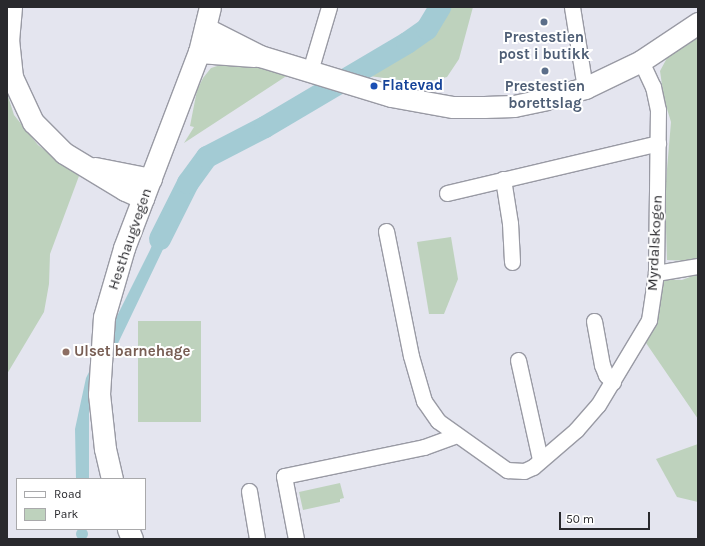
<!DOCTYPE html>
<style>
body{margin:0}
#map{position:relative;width:705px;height:546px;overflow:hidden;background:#e4e5ef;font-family:Karla,sans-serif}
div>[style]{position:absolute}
.green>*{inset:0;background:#bed2bd;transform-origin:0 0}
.water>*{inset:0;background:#a3cbd4}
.round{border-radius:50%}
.river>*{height:22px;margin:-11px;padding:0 11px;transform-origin:11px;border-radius:11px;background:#a3cbd4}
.roads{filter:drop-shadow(1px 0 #999aa4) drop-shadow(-1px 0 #999aa4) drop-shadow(0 1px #999aa4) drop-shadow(0 -1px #999aa4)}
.street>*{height:15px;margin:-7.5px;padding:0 7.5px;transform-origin:7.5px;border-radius:7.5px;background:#fff}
.secondary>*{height:21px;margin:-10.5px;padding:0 10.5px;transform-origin:10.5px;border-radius:10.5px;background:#fff}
.dots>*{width:11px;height:11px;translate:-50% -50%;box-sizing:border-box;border:2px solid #fff;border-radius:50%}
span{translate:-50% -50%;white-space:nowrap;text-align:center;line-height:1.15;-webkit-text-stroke:4px #fff;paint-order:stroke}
.service-label{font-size:15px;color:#4e5e75;font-weight:700}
.transit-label{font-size:15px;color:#164399;font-weight:700}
.left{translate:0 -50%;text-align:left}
.street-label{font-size:15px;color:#29292d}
.education-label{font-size:15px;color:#785e54;font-weight:700}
.frame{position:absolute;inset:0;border:8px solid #29292d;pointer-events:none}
.legend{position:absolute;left:16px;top:478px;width:130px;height:52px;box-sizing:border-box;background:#fff;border:1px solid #a9a9ab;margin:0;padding:5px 7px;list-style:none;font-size:12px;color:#29292d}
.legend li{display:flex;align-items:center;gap:8px;height:20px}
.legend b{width:20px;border:1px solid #a9a9ab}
.scale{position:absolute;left:559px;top:512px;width:91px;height:18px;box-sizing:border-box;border:2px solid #29292d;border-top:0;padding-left:5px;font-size:12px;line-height:14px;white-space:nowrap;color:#29292d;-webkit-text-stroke:3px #fff;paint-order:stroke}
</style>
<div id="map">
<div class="green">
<i style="clip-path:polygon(448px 7px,473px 7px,459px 59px,447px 77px,422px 83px,369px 76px,427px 39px,446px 16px)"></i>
<i style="clip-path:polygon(698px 33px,698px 258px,692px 261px,667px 260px,665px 193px,671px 122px,664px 99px,660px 71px,667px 58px)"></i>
<i style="clip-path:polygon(239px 59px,288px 75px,184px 143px,194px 127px,190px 126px,197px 90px,203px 78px,211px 68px)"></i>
<i style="clip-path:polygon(7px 93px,14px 115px,38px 145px,79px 176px,50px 254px,49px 284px,44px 312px,7px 374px)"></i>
<i style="clip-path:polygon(451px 237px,458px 279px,444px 314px,429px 314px,417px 242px)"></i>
<i style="clip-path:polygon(698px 274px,698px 419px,646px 343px,657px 279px,682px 280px)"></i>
<i style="left:138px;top:321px;width:63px;height:101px"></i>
<i style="clip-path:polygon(698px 444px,698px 502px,677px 497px,656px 459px)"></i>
<i style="clip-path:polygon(340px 483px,344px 498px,340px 499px,340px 502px,303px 510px,299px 492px)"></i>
</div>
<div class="water">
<i style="clip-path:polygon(168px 206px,178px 218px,98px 385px,89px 410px,89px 479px,76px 479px,75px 429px,86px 378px,150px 250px)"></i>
<i class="round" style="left:76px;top:528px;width:12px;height:12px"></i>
</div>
<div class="river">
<i style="left:160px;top:239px;width:63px;rotate:-63.4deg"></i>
<i style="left:188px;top:183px;width:32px;rotate:-54deg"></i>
<i style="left:207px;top:157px;width:65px;rotate:-27.3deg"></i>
<i style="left:265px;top:127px;width:165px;rotate:-30.6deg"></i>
<i style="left:407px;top:43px;width:24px;rotate:-35deg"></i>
<i style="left:427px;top:29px;width:26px;rotate:-59deg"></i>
</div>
<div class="roads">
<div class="street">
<i style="left:572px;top:7px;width:82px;rotate:80.9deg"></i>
<i style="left:310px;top:71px;width:67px;rotate:-73.5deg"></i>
<i style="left:503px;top:179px;width:45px;rotate:81deg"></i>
<i style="left:510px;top:223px;width:39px;rotate:87deg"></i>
<i style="left:447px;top:193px;width:217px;rotate:-13.3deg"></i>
<i style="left:386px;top:231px;width:127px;rotate:78.7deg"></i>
<i style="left:411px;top:356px;width:47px;rotate:73.9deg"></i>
<i style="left:424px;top:401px;width:24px;rotate:55deg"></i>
<i style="left:438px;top:421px;width:85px;rotate:35.4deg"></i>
<i style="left:507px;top:470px;width:17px;rotate:3deg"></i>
<i style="left:524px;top:471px;width:10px;rotate:-24deg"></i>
<i style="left:533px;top:467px;width:57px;rotate:-40.7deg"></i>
<i style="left:576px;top:430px;width:33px;rotate:-49deg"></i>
<i style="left:598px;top:405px;width:99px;rotate:-59deg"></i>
<i style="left:649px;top:320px;width:48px;rotate:-81.5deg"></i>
<i style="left:656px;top:273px;width:163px;rotate:-89.3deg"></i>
<i style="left:658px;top:110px;width:24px;rotate:-102deg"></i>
<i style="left:653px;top:87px;width:29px;rotate:-115deg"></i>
<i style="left:656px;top:273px;width:43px;rotate:-9.5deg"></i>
<i style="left:594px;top:321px;width:45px;rotate:79.7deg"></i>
<i style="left:602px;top:365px;width:11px;rotate:68deg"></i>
<i style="left:606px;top:375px;width:10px;rotate:45deg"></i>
<i style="left:518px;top:360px;width:101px;rotate:77.5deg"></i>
<i style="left:249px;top:491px;width:49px;rotate:80.5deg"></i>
<i style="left:296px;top:539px;width:64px;rotate:-100.8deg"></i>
<i style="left:284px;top:476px;width:143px;rotate:-11.7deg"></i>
<i style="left:424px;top:447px;width:35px;rotate:-20deg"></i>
</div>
<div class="secondary">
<i style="left:11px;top:7px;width:32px;rotate:95deg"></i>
<i style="left:8px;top:39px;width:38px;rotate:84deg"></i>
<i style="left:12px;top:77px;width:50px;rotate:65deg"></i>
<i style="left:33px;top:122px;width:44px;rotate:45deg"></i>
<i style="left:64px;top:153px;width:71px;rotate:31.2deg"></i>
<i style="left:125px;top:190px;width:20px;rotate:24deg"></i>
<i style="left:205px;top:28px;width:62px;rotate:27deg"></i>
<i style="left:260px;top:56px;width:137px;rotate:17deg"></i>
<i style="left:391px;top:96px;width:63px;rotate:10.1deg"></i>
<i style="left:453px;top:107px;width:31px"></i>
<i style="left:484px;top:107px;width:30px;rotate:-2deg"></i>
<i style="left:514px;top:106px;width:33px;rotate:-12deg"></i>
<i style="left:546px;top:99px;width:41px;rotate:-15.8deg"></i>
<i style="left:585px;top:88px;width:62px;rotate:-25.7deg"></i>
<i style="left:641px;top:61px;width:69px;rotate:-33.7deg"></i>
<i style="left:199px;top:52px;width:55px;rotate:4.2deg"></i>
<i style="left:95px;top:168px;width:57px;rotate:11.1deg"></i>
<i style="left:112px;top:479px;width:31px;rotate:-103deg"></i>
<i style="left:105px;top:449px;width:55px;rotate:-96.2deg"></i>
<i style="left:99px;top:394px;width:77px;rotate:-86.3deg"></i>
<i style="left:104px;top:317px;width:72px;rotate:-73.8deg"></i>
<i style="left:124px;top:248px;width:210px;rotate:-69.1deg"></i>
<i style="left:199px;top:52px;width:46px;rotate:-76.3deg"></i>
<i style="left:128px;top:529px;width:11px;rotate:68deg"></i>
</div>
</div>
<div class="dots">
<i style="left:544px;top:22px;background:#5c6f8a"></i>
<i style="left:545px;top:71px;background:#5c6f8a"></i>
<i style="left:374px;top:86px;background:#1a4fb4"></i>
<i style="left:66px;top:352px;background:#8d6e63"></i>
</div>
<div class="service-label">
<span style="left:544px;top:46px">Prestestien<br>post i butikk</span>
<span style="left:545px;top:95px">Prestestien<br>borettslag</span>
</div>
<div class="transit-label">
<span class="left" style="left:382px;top:86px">Flatevad</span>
</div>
<div class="street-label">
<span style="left:130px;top:239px;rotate:-71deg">Hesthaugvegen</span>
<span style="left:655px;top:243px;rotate:-87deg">Myrdalskogen</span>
</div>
<div class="education-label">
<span class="left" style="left:74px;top:352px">Ulset barnehage</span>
</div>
<div class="frame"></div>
<ul class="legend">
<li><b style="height:5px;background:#fff"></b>Road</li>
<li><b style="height:11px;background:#bed2bd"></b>Park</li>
</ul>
<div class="scale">50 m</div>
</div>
